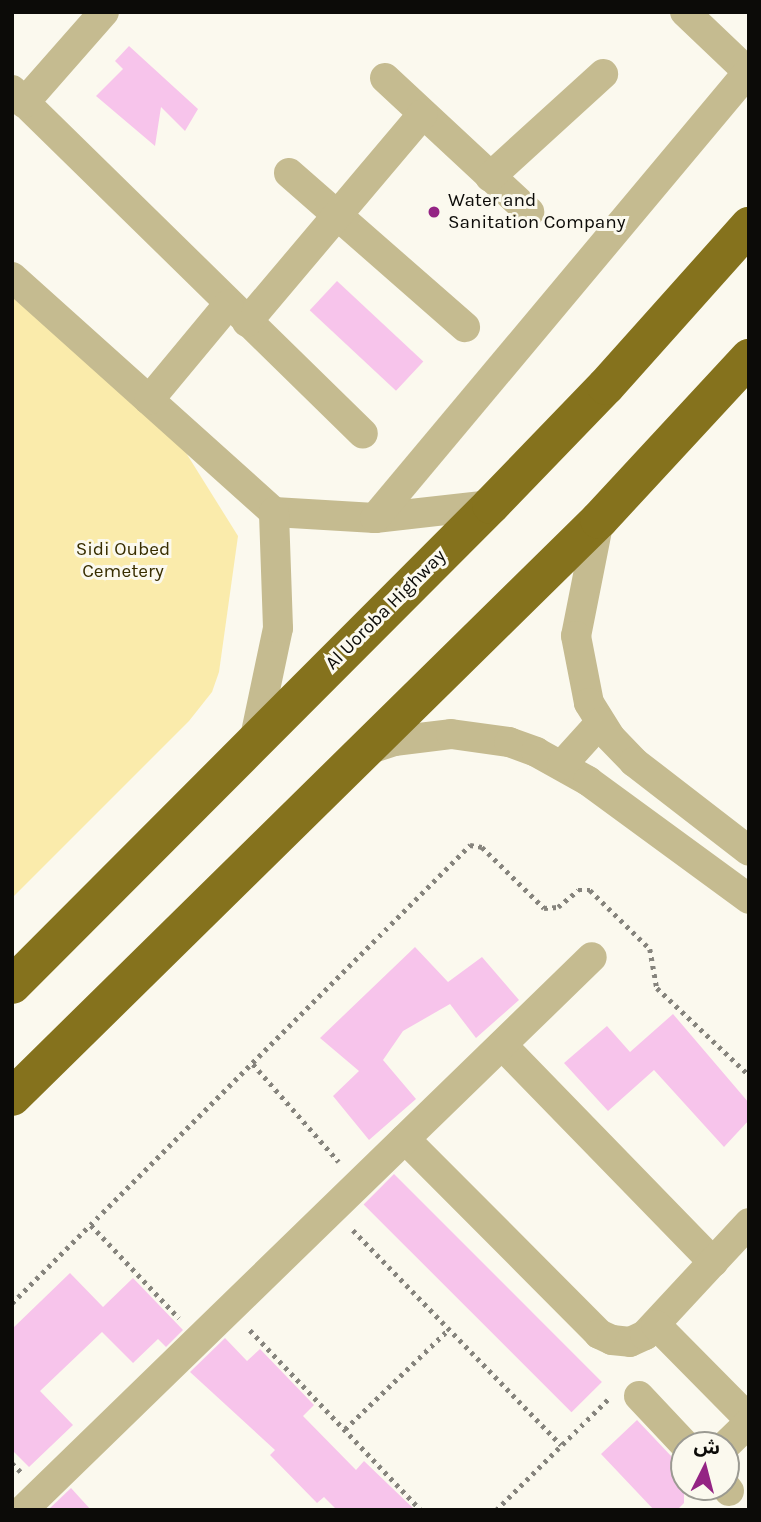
<!DOCTYPE html>
<meta charset="utf-8">
<style>
body{margin:0}
#map{position:relative;width:761px;height:1522px;overflow:hidden;background:#fbf9ee;font-family:Karla,"Noto Sans Arabic",sans-serif}
div>[style]{position:absolute}
.green>*{inset:0;background:#faebab}
.building>*{inset:0;background:#f7c4eb;transform-origin:0 0}
.path>*{height:4.5px;margin-top:-2.25px;transform-origin:0;background:repeating-linear-gradient(90deg,#86847d 0 3.5px,transparent 0 8.5px)}
.minor>*{height:30px;margin:-15px;padding:0 15px;transform-origin:15px;border-radius:15px;background:#c5bb90}
.highway>*{height:38px;margin:-19px;padding:0 19px;transform-origin:19px;border-radius:19px;background:#85721d}
.dots>*{width:19px;height:19px;translate:-50% -50%;box-sizing:border-box;border:4px solid #fbf9ee;border-radius:50%}
span{translate:-50% -50%;white-space:nowrap;text-align:center;line-height:1.15;-webkit-text-stroke:6px #fbf9ee;paint-order:stroke}
.poi-label{font-size:19px;color:#0c0b08}
.left{translate:0 -50%;text-align:left}
.park-label{font-size:19px;color:#382e00}
.street-label{font-size:19px;color:#0c0b08}
.frame{position:absolute;inset:0;border:14px solid #0c0b08;pointer-events:none}
.north{position:absolute;left:670px;top:1431px;width:70px;height:70px;box-sizing:border-box;background:#fbf9ee;border:2px solid #9b9a92;border-radius:50%;rotate:6deg;font-size:19px;font-weight:700;line-height:28px;text-align:center;color:#0c0b08}
.north::after{content:'';display:block;margin:auto;width:24px;height:32px;background:#942484;clip-path:polygon(50% 0,100% 100%,50% 72%,0 100%)}
</style>
<div id="map">
<div class="green">
<i style="clip-path:polygon(12px 295px,178px 440px,238px 536px,219px 672px,212px 692px,189px 721px,12px 898px)"></i>
</div>
<div class="building">
<i style="clip-path:polygon(129px 46px,198px 109px,185px 131px,161px 107px,155px 146px,96px 96px,123px 69px,115px 61px)"></i>
<i style="left:337px;top:281px;width:118px;height:40px;rotate:43deg"></i>
<i style="clip-path:polygon(415px 947px,448px 982px,482px 957px,519px 1000px,476px 1038px,450px 1004px,403px 1031px,383px 1060px,416px 1099px,369px 1140px,333px 1096px,359px 1071px,320px 1038px)"></i>
<i style="clip-path:polygon(673px 1014px,749px 1103px,749px 1120px,724px 1147px,654px 1070px,608px 1111px,564px 1063px,607px 1026px,630px 1052px)"></i>
<i style="left:394px;top:1174px;width:294px;height:43px;rotate:45deg"></i>
<i style="clip-path:polygon(70px 1273px,103px 1307px,133px 1278px,183px 1330px,166px 1347px,158px 1339px,133px 1363px,102px 1332px,40px 1391px,73px 1425px,29px 1467px,12px 1450px,12px 1329px)"></i>
<i style="clip-path:polygon(225px 1338px,247px 1361px,260px 1349px,314px 1405px,303px 1416px,356px 1470px,364px 1461px,415px 1510px,337px 1510px,324px 1497px,317px 1503px,270px 1455px,275px 1450px,190px 1372px)"></i>
<i style="clip-path:polygon(637px 1420px,672px 1457px,684px 1462px,684px 1503px,677px 1510px,654px 1510px,601px 1454px)"></i>
<i style="clip-path:polygon(71px 1488px,91px 1510px,48px 1510px)"></i>
</div>
<div class="path">
<i style="left:253px;top:1064px;width:130px;rotate:48.7deg"></i>
<i style="left:91px;top:1225px;width:128px;rotate:46.6deg"></i>
<i style="left:353px;top:1230px;width:299px;rotate:45.9deg"></i>
<i style="left:12px;top:1303px;width:648px;rotate:-45deg"></i>
<i style="left:470px;top:845px;width:12px;rotate:9deg"></i>
<i style="left:482px;top:847px;width:87px;rotate:44.5deg"></i>
<i style="left:544px;top:908px;width:14px;rotate:-4deg"></i>
<i style="left:558px;top:907px;width:26px;rotate:-40deg"></i>
<i style="left:578px;top:890px;width:12px"></i>
<i style="left:590px;top:890px;width:84px;rotate:44.5deg"></i>
<i style="left:650px;top:949px;width:40px;rotate:80deg"></i>
<i style="left:657px;top:988px;width:127px;rotate:43.4deg"></i>
<i style="left:250px;top:1330px;width:248px;rotate:46.5deg"></i>
<i style="left:345px;top:1429px;width:144px;rotate:-43.9deg"></i>
<i style="left:12px;top:1463px;width:14px;rotate:45deg"></i>
<i style="left:496px;top:1510px;width:161px;rotate:-44.7deg"></i>
</div>
<div class="minor">
<i style="left:685px;top:12px;width:87px;rotate:43.6deg"></i>
<i style="left:385px;top:78px;width:197px;rotate:42.9deg"></i>
<i style="left:12px;top:90px;width:491px;rotate:44.4deg"></i>
<i style="left:24px;top:103px;width:121px;rotate:-48.7deg"></i>
<i style="left:289px;top:173px;width:234px;rotate:41.2deg"></i>
<i style="left:490px;top:177px;width:153px;rotate:-42.3deg"></i>
<i style="left:12px;top:277px;width:352px;rotate:41.9deg"></i>
<i style="left:274px;top:512px;width:101px;rotate:3.4deg"></i>
<i style="left:375px;top:518px;width:117px;rotate:-6.4deg"></i>
<i style="left:247px;top:322px;width:272px;rotate:-49.8deg"></i>
<i style="left:149px;top:400px;width:124px;rotate:-50.3deg"></i>
<i style="left:375px;top:518px;width:583px;rotate:-50.08deg"></i>
<i style="left:599px;top:520px;width:118px;rotate:101.2deg"></i>
<i style="left:576px;top:636px;width:68px;rotate:79deg"></i>
<i style="left:589px;top:703px;width:40px;rotate:58deg"></i>
<i style="left:610px;top:737px;width:35px;rotate:46deg"></i>
<i style="left:634px;top:762px;width:145px;rotate:37.7deg"></i>
<i style="left:254px;top:742px;width:116px;rotate:-78.1deg"></i>
<i style="left:278px;top:628px;width:116px;rotate:-92deg"></i>
<i style="left:367px;top:750px;width:28px;rotate:-18deg"></i>
<i style="left:394px;top:741px;width:57px;rotate:-7deg"></i>
<i style="left:451px;top:734px;width:59px;rotate:7.9deg"></i>
<i style="left:509px;top:742px;width:29px;rotate:20deg"></i>
<i style="left:536px;top:752px;width:60px;rotate:29.1deg"></i>
<i style="left:588px;top:781px;width:200px;rotate:36.2deg"></i>
<i style="left:562px;top:765px;width:57px;rotate:-47.9deg"></i>
<i style="left:502px;top:1045px;width:303px;rotate:45.8deg"></i>
<i style="left:405px;top:1139px;width:275px;rotate:45.1deg"></i>
<i style="left:599px;top:1334px;width:14px;rotate:25deg"></i>
<i style="left:612px;top:1340px;width:18px;rotate:6deg"></i>
<i style="left:630px;top:1342px;width:17px;rotate:-25deg"></i>
<i style="left:645px;top:1335px;width:153px;rotate:-47.1deg"></i>
<i style="left:656px;top:1325px;width:132px;rotate:45.3deg"></i>
<i style="left:639px;top:1396px;width:67px;rotate:46.8deg"></i>
<i style="left:726px;top:1445px;width:32px;rotate:-44deg"></i>
<i style="left:726px;top:1487px;width:5px;rotate:53deg"></i>
<i style="left:23px;top:1510px;width:793px;rotate:-44.18deg"></i>
</div>
<div class="highway">
<i style="left:12px;top:985px;width:678px;rotate:-45.06deg"></i>
<i style="left:491px;top:505px;width:165px;rotate:-46deg"></i>
<i style="left:606px;top:386px;width:215px;rotate:-48.2deg"></i>
<i style="left:12px;top:1097px;width:823px;rotate:-44.51deg"></i>
<i style="left:599px;top:520px;width:221px;rotate:-47.2deg"></i>
</div>
<div class="dots">
<i style="left:434px;top:212px;background:#942484"></i>
</div>
<div class="poi-label">
<span class="left" style="left:448px;top:212px">Water and<br>Sanitation Company</span>
</div>
<div class="park-label">
<span style="left:123px;top:561px">Sidi Oubed<br>Cemetery</span>
</div>
<div class="street-label">
<span style="left:386px;top:610px;rotate:-45deg">Al Uoroba Highway</span>
</div>
<div class="frame"></div>
<div class="north">ش</div>
</div>
